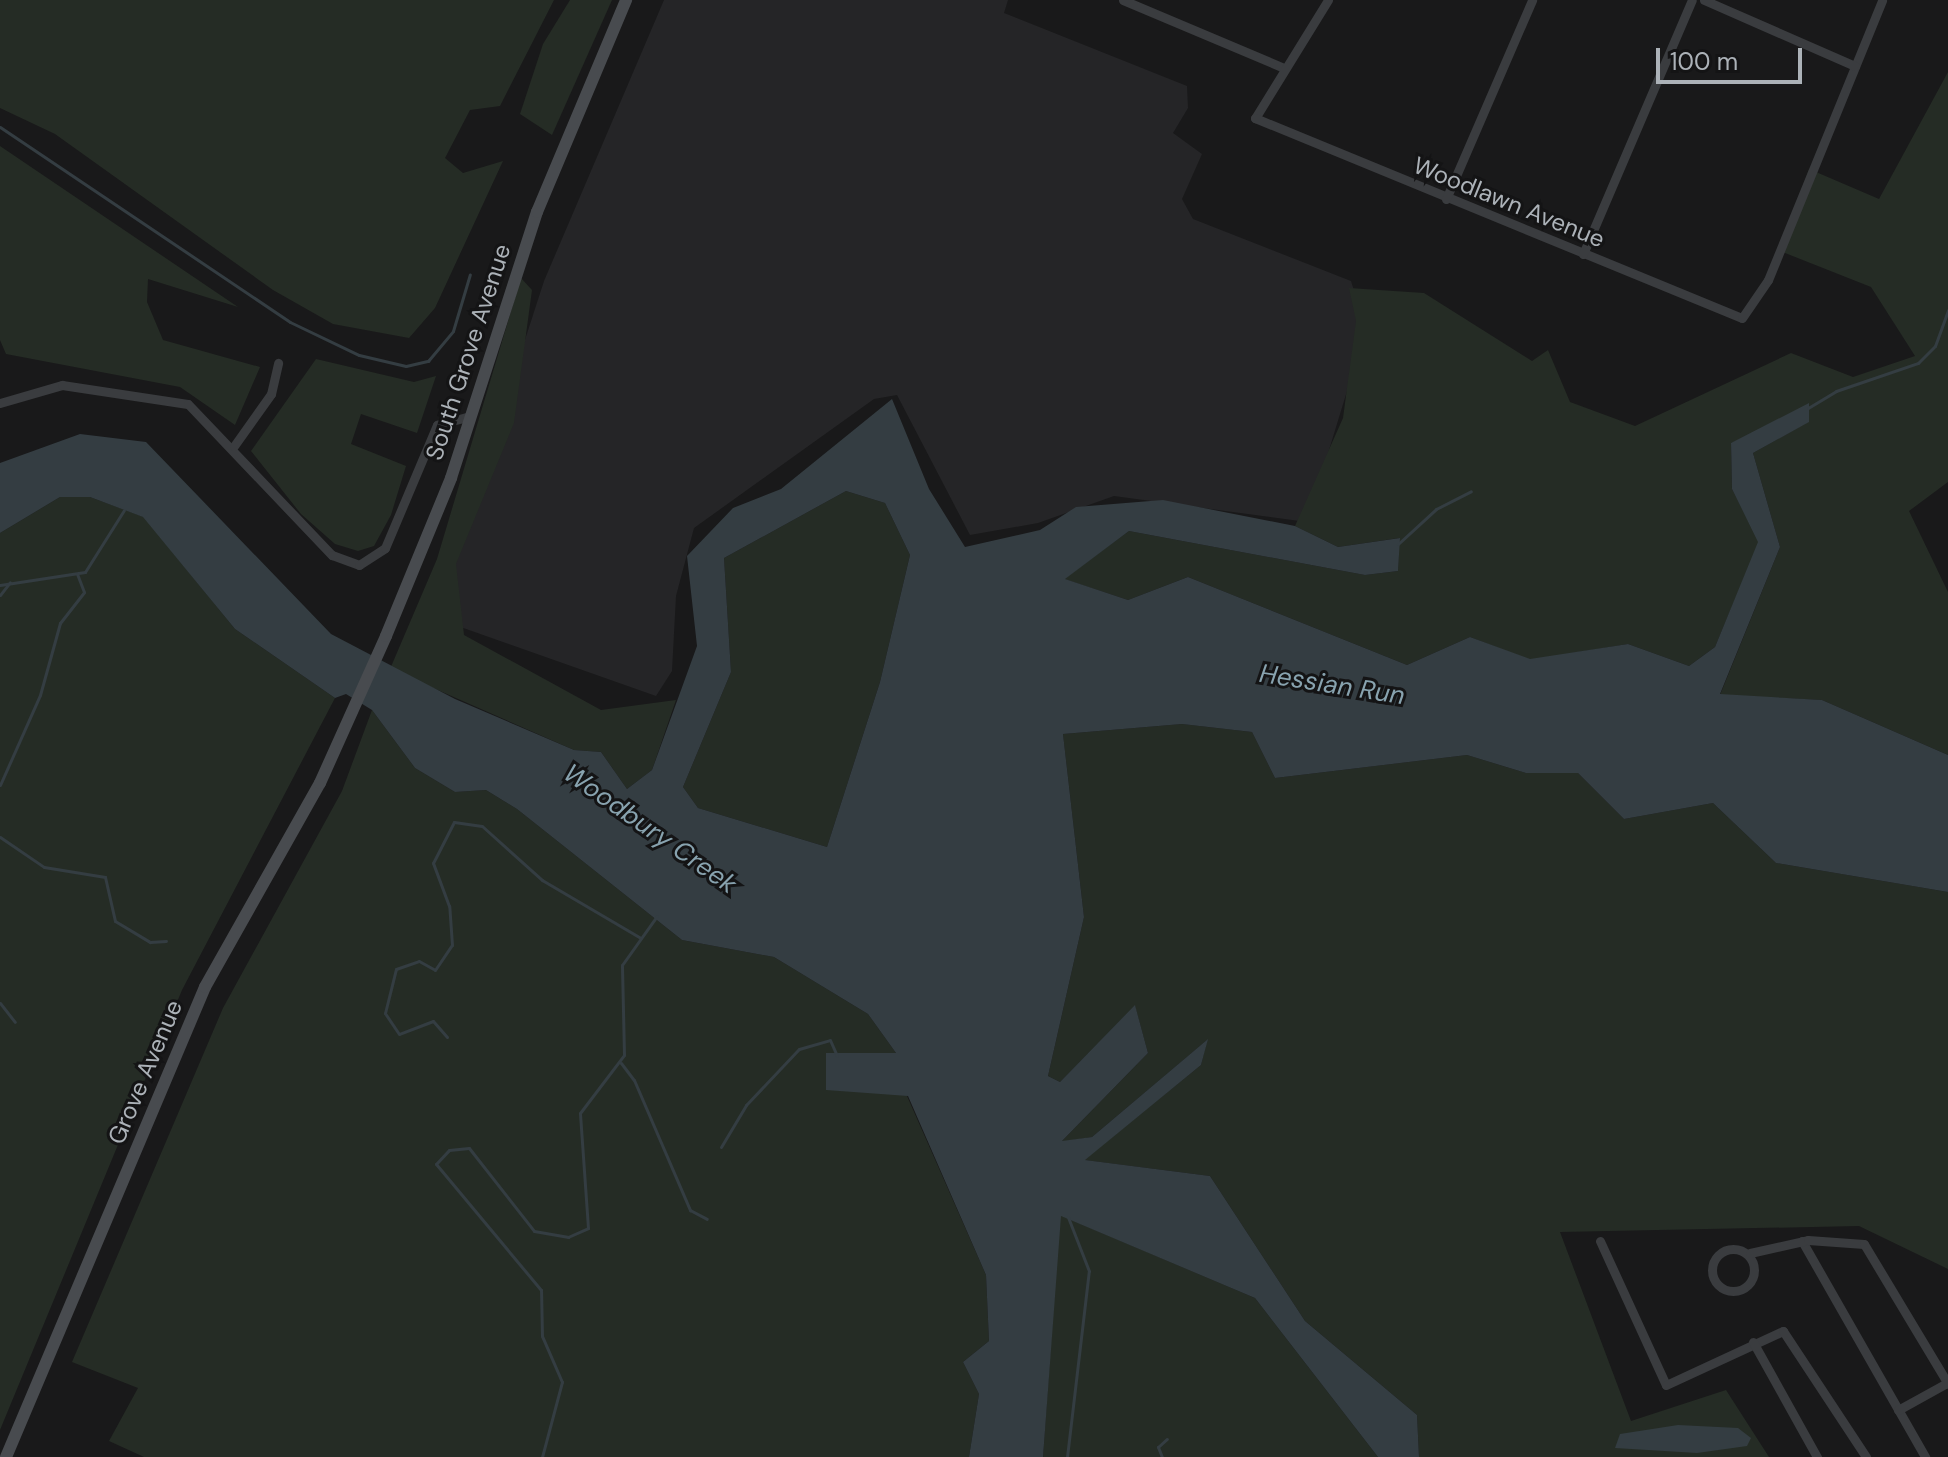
<!DOCTYPE html>
<style>
body{margin:0}
#map{position:relative;width:1948px;height:1457px;overflow:hidden;background:#19191a;font-family:"DM Sans",sans-serif}
div>[style]{position:absolute}
.built>*{inset:0;background:#252527}
.green>*{inset:0;background:#252c25}
.water>*{inset:0;background:#343d42}
.stream>*{height:3px;margin:-1.5px;padding:0 1.5px;transform-origin:1.5px;border-radius:1.5px;background:#343d42}
.street>*{height:9px;margin:-4.5px;padding:0 4.5px;transform-origin:4.5px;border-radius:4.5px;background:#3a3c3f}
.street>.ring{margin:-4.5px;padding:0;box-sizing:content-box;background:none;border:9px solid #3a3c3f;border-radius:50%}
.secondary>*{height:12px;margin:-6px;padding:0 6px;transform-origin:6px;border-radius:6px;background:#484b4f}
span{translate:-50% -50%;white-space:nowrap;text-align:center;line-height:1.15;-webkit-text-stroke:6px #141415;paint-order:stroke}
.street-label{font-size:24px;color:#acb2b8}
.water-label{font-size:26px;color:#88a3af;font-style:italic}
.scale{position:absolute;left:1656px;top:48px;width:146px;height:36px;box-sizing:border-box;border:4px solid #acb2b8;border-top:0;padding-left:10px;font-size:24px;line-height:28px;white-space:nowrap;color:#acb2b8;-webkit-text-stroke:6px #141415;paint-order:stroke}
</style>
<div id="map">
<div class="built">
<i style="clip-path:polygon(664px 0,1008px 0,1004px 13px,1187px 86px,1188px 108px,1173px 133px,1202px 154px,1182px 199px,1193px 219px,1351px 281px,1366px 329px,1307px 522px,1114px 496px,1038px 523px,970px 535px,897px 395px,874px 399px,694px 528px,676px 596px,672px 671px,656px 696px,435px 618px,544px 281px)"></i>
</div>
<div class="green">
<i style="clip-path:polygon(0 0,554px 0,500px 106px,470px 110px,445px 158px,463px 173px,503px 161px,435px 308px,409px 338px,333px 324px,273px 290px,55px 134px,0 108px)"></i>
<i style="clip-path:polygon(570px 0,612px 0,552px 135px,520px 114px,543px 44px)"></i>
<i style="clip-path:polygon(1948px 72px,1948px 482px,1909px 511px,1948px 592px,1948px 755px,1822px 700px,1720px 695px,1780px 547px,1753px 453px,1808px 422px,1731px 443px,1732px 489px,1759px 542px,1715px 647px,1689px 666px,1628px 644px,1530px 660px,1470px 637px,1407px 665px,1188px 577px,1128px 600px,1064px 579px,1129px 531px,1365px 575px,1398px 571px,1399px 538px,1338px 547px,1295px 526px,1343px 418px,1356px 321px,1349px 288px,1424px 293px,1532px 361px,1548px 350px,1570px 402px,1635px 426px,1791px 353px,1853px 377px,1915px 356px,1871px 287px,1780px 251px,1809px 169px,1879px 199px)"></i>
<i style="clip-path:polygon(0 146px,238px 307px,148px 279px,147px 302px,163px 340px,260px 367px,235px 425px,180px 387px,6px 354px,0 340px)"></i>
<i style="clip-path:polygon(521px 278px,532px 290px,514px 423px,456px 564px,464px 635px,601px 710px,676px 700px,652px 770px,627px 789px,601px 752px,574px 750px,390px 669px,437px 559px)"></i>
<i style="clip-path:polygon(316px 359px,414px 382px,436px 376px,417px 433px,361px 414px,351px 444px,406px 466px,391px 515px,374px 546px,358px 551px,335px 544px,301px 514px,251px 451px)"></i>
<i style="clip-path:polygon(846px 491px,885px 503px,910px 555px,880px 682px,827px 847px,698px 808px,683px 787px,731px 672px,724px 558px)"></i>
<i style="clip-path:polygon(60px 497px,90px 497px,144px 517px,235px 629px,335px 698px,182px 990px,0 1430px,0 533px)"></i>
<i style="clip-path:polygon(372px 710px,415px 768px,455px 792px,486px 790px,517px 809px,682px 940px,774px 957px,868px 1014px,896px 1053px,907px 1096px,986px 1275px,989px 1341px,963px 1362px,979px 1394px,969px 1457px,144px 1457px,109px 1441px,138px 1388px,72px 1362px,223px 1008px,342px 791px)"></i>
<i style="clip-path:polygon(1182px 724px,1252px 732px,1275px 778px,1467px 755px,1526px 773px,1578px 773px,1624px 819px,1713px 803px,1776px 863px,1948px 892px,1948px 1269px,1859px 1226px,1560px 1232px,1631px 1421px,1726px 1390px,1769px 1457px,1419px 1457px,1417px 1415px,1305px 1321px,1210px 1176px,1084px 1160px,1201px 1065px,1207px 1040px,1092px 1137px,1061px 1142px,1148px 1053px,1135px 1006px,1060px 1082px,1048px 1076px,1084px 917px,1063px 734px)"></i>
<i style="clip-path:polygon(1060px 1215px,1255px 1298px,1378px 1457px,1043px 1457px)"></i>
</div>
<div class="water">
<i style="clip-path:polygon(evenodd,892px 399px,929px 489px,965px 547px,1040px 530px,1076px 507px,1163px 500px,1295px 526px,1338px 547px,1400px 538px,1398px 571px,1365px 575px,1129px 531px,1065px 579px,1128px 600px,1188px 577px,1407px 665px,1470px 637px,1530px 659px,1628px 644px,1689px 666px,1715px 647px,1758px 542px,1732px 489px,1731px 443px,1809px 403px,1809px 422px,1753px 453px,1780px 547px,1720px 694px,1822px 700px,1948px 755px,1948px 892px,1776px 863px,1713px 803px,1624px 819px,1578px 773px,1526px 773px,1467px 755px,1275px 778px,1252px 732px,1182px 724px,1063px 734px,1084px 917px,1048px 1076px,1060px 1082px,1135px 1005px,1148px 1053px,1062px 1141px,1092px 1137px,1208px 1039px,1201px 1065px,1085px 1160px,1210px 1176px,1305px 1321px,1417px 1415px,1419px 1457px,1378px 1457px,1255px 1298px,1061px 1216px,1043px 1457px,969px 1457px,979px 1394px,963px 1362px,989px 1341px,986px 1275px,908px 1096px,826px 1090px,826px 1053px,896px 1053px,868px 1014px,774px 957px,682px 940px,517px 809px,486px 790px,455px 792px,415px 768px,372px 710px,346px 694px,335px 698px,235px 629px,143px 517px,90px 497px,60px 497px,0 533px,0 463px,80px 434px,146px 442px,331px 634px,455px 699px,574px 750px,601px 752px,627px 789px,652px 770px,697px 646px,687px 556px,733px 508px,781px 489px,892px 399px,846px 491px,885px 503px,910px 555px,880px 682px,827px 847px,698px 808px,683px 787px,731px 672px,724px 558px,846px 491px)"></i>
<i style="clip-path:polygon(1678px 1425px,1738px 1428px,1751px 1438px,1747px 1446px,1697px 1453px,1615px 1448px,1620px 1434px)"></i>
</div>
<div class="stream">
<i style="left:0;top:127px;width:349px;rotate:33.9deg"></i>
<i style="left:290px;top:322px;width:76px;rotate:25.6deg"></i>
<i style="left:359px;top:355px;width:48px;rotate:13.2deg"></i>
<i style="left:406px;top:366px;width:23px;rotate:-13deg"></i>
<i style="left:428px;top:361px;width:39px;rotate:-50deg"></i>
<i style="left:453px;top:331px;width:59px;rotate:-73.4deg"></i>
<i style="left:1808px;top:408px;width:33px;rotate:-31deg"></i>
<i style="left:1836px;top:391px;width:87px;rotate:-18.9deg"></i>
<i style="left:1918px;top:363px;width:24px;rotate:-45deg"></i>
<i style="left:1935px;top:346px;width:38px;rotate:-70deg"></i>
<i style="left:1398px;top:544px;width:52px;rotate:-42.6deg"></i>
<i style="left:1436px;top:509px;width:39px;rotate:-27deg"></i>
<i style="left:0;top:585px;width:86px;rotate:-8.7deg"></i>
<i style="left:85px;top:572px;width:73px;rotate:-57.8deg"></i>
<i style="left:0;top:595px;width:16px;rotate:-52deg"></i>
<i style="left:0;top:785px;width:98px;rotate:-66deg"></i>
<i style="left:40px;top:695px;width:75px;rotate:-74.5deg"></i>
<i style="left:60px;top:623px;width:39px;rotate:-52deg"></i>
<i style="left:84px;top:592px;width:19px;rotate:-111deg"></i>
<i style="left:0;top:837px;width:53px;rotate:34.3deg"></i>
<i style="left:44px;top:867px;width:62px;rotate:9.3deg"></i>
<i style="left:105px;top:877px;width:45px;rotate:77.2deg"></i>
<i style="left:115px;top:921px;width:41px;rotate:31deg"></i>
<i style="left:150px;top:942px;width:16px;rotate:-4deg"></i>
<i style="left:0;top:1003px;width:24px;rotate:52deg"></i>
<i style="left:447px;top:1037px;width:21px;rotate:-131deg"></i>
<i style="left:433px;top:1021px;width:36px;rotate:159deg"></i>
<i style="left:399px;top:1034px;width:25px;rotate:-124deg"></i>
<i style="left:385px;top:1013px;width:45px;rotate:-76deg"></i>
<i style="left:396px;top:969px;width:24px;rotate:-19deg"></i>
<i style="left:419px;top:961px;width:18px;rotate:29deg"></i>
<i style="left:435px;top:970px;width:30px;rotate:-56deg"></i>
<i style="left:452px;top:945px;width:39px;rotate:-94deg"></i>
<i style="left:449px;top:906px;width:46px;rotate:-110.4deg"></i>
<i style="left:433px;top:863px;width:46px;rotate:-62.9deg"></i>
<i style="left:454px;top:822px;width:28px;rotate:8deg"></i>
<i style="left:482px;top:826px;width:81px;rotate:42deg"></i>
<i style="left:542px;top:880px;width:113px;rotate:30.4deg"></i>
<i style="left:621px;top:1063px;width:21px;rotate:53deg"></i>
<i style="left:634px;top:1080px;width:142px;rotate:66.7deg"></i>
<i style="left:690px;top:1210px;width:19px;rotate:28deg"></i>
<i style="left:721px;top:1147px;width:49px;rotate:-59.2deg"></i>
<i style="left:746px;top:1105px;width:77px;rotate:-46.6deg"></i>
<i style="left:799px;top:1049px;width:32px;rotate:-16deg"></i>
<i style="left:830px;top:1040px;width:17px;rotate:66deg"></i>
<i style="left:542px;top:1457px;width:78px;rotate:-75.1deg"></i>
<i style="left:562px;top:1382px;width:50px;rotate:-113.5deg"></i>
<i style="left:542px;top:1336px;width:46px;rotate:-91.2deg"></i>
<i style="left:541px;top:1290px;width:164px;rotate:-129.8deg"></i>
<i style="left:436px;top:1164px;width:19px;rotate:-47deg"></i>
<i style="left:449px;top:1150px;width:20px;rotate:-6deg"></i>
<i style="left:469px;top:1148px;width:105px;rotate:51.9deg"></i>
<i style="left:534px;top:1231px;width:35px;rotate:10deg"></i>
<i style="left:568px;top:1237px;width:22px;rotate:-24deg"></i>
<i style="left:588px;top:1228px;width:115px;rotate:-94deg"></i>
<i style="left:580px;top:1113px;width:73px;rotate:-52.8deg"></i>
<i style="left:624px;top:1055px;width:90px;rotate:-91.3deg"></i>
<i style="left:622px;top:965px;width:60px;rotate:-54.5deg"></i>
<i style="left:1067px;top:1457px;width:187px;rotate:-83.3deg"></i>
<i style="left:1089px;top:1271px;width:58px;rotate:-111.3deg"></i>
<i style="left:1162px;top:1457px;width:11px;rotate:-112deg"></i>
<i style="left:1158px;top:1447px;width:12px;rotate:-42deg"></i>
</div>
<div class="street">
<i style="left:1123px;top:0;width:175px;rotate:22.9deg"></i>
<i style="left:1328px;top:0;width:139px;rotate:121.7deg"></i>
<i style="left:1255px;top:118px;width:526px;rotate:22.33deg"></i>
<i style="left:1742px;top:318px;width:46px;rotate:-55.6deg"></i>
<i style="left:1768px;top:280px;width:302px;rotate:-67.8deg"></i>
<i style="left:1704px;top:0;width:165px;rotate:23.6deg"></i>
<i style="left:1446px;top:199px;width:217px;rotate:-66.6deg"></i>
<i style="left:1583px;top:254px;width:276px;rotate:-66.8deg"></i>
<i style="left:0;top:403px;width:65px;rotate:-16.2deg"></i>
<i style="left:62px;top:385px;width:127px;rotate:8.6deg"></i>
<i style="left:188px;top:404px;width:209px;rotate:46.4deg"></i>
<i style="left:332px;top:555px;width:29px;rotate:20deg"></i>
<i style="left:359px;top:565px;width:31px;rotate:-33deg"></i>
<i style="left:385px;top:548px;width:134px;rotate:-67.1deg"></i>
<i style="left:437px;top:425px;width:35px;rotate:-15deg"></i>
<i style="left:234px;top:446px;width:64px;rotate:-54.6deg"></i>
<i style="left:271px;top:394px;width:32px;rotate:-77deg"></i>
<i style="left:1600px;top:1241px;width:158px;rotate:65.4deg"></i>
<i style="left:1666px;top:1385px;width:129px;rotate:-24.8deg"></i>
<i style="left:1783px;top:1331px;width:151px;rotate:56.6deg"></i>
<i style="left:1802px;top:1241px;width:249px;rotate:60.3deg"></i>
<i class="ring" style="left:1712px;top:1249px;width:33px;height:33px"></i>
<i style="left:1750px;top:1253px;width:59px;rotate:-12.6deg"></i>
<i style="left:1808px;top:1240px;width:56px;rotate:4.1deg"></i>
<i style="left:1864px;top:1244px;width:163px;rotate:59deg"></i>
<i style="left:1753px;top:1342px;width:132px;rotate:60.9deg"></i>
<i style="left:1898px;top:1410px;width:56px;rotate:-28.9deg"></i>
</div>
<div class="secondary">
<i style="left:6px;top:1457px;width:510px;rotate:-67.05deg"></i>
<i style="left:205px;top:987px;width:234px;rotate:-60.6deg"></i>
<i style="left:320px;top:783px;width:161px;rotate:-65.8deg"></i>
<i style="left:386px;top:636px;width:171px;rotate:-67.6deg"></i>
<i style="left:451px;top:478px;width:280px;rotate:-72.1deg"></i>
<i style="left:537px;top:212px;width:230px;rotate:-67.2deg"></i>
</div>
<div class="street-label">
<span style="left:1509px;top:202px;rotate:22deg">Woodlawn Avenue</span>
<span style="left:468px;top:352px;rotate:-72deg">South Grove Avenue</span>
<span style="left:145px;top:1072px;rotate:-67deg">Grove Avenue</span>
</div>
<div class="water-label">
<span style="left:1332px;top:685px;rotate:9deg">Hessian Run</span>
<span style="left:650px;top:829px;rotate:35deg">Woodbury Creek</span>
</div>
<div class="scale">100 m</div>
</div>
